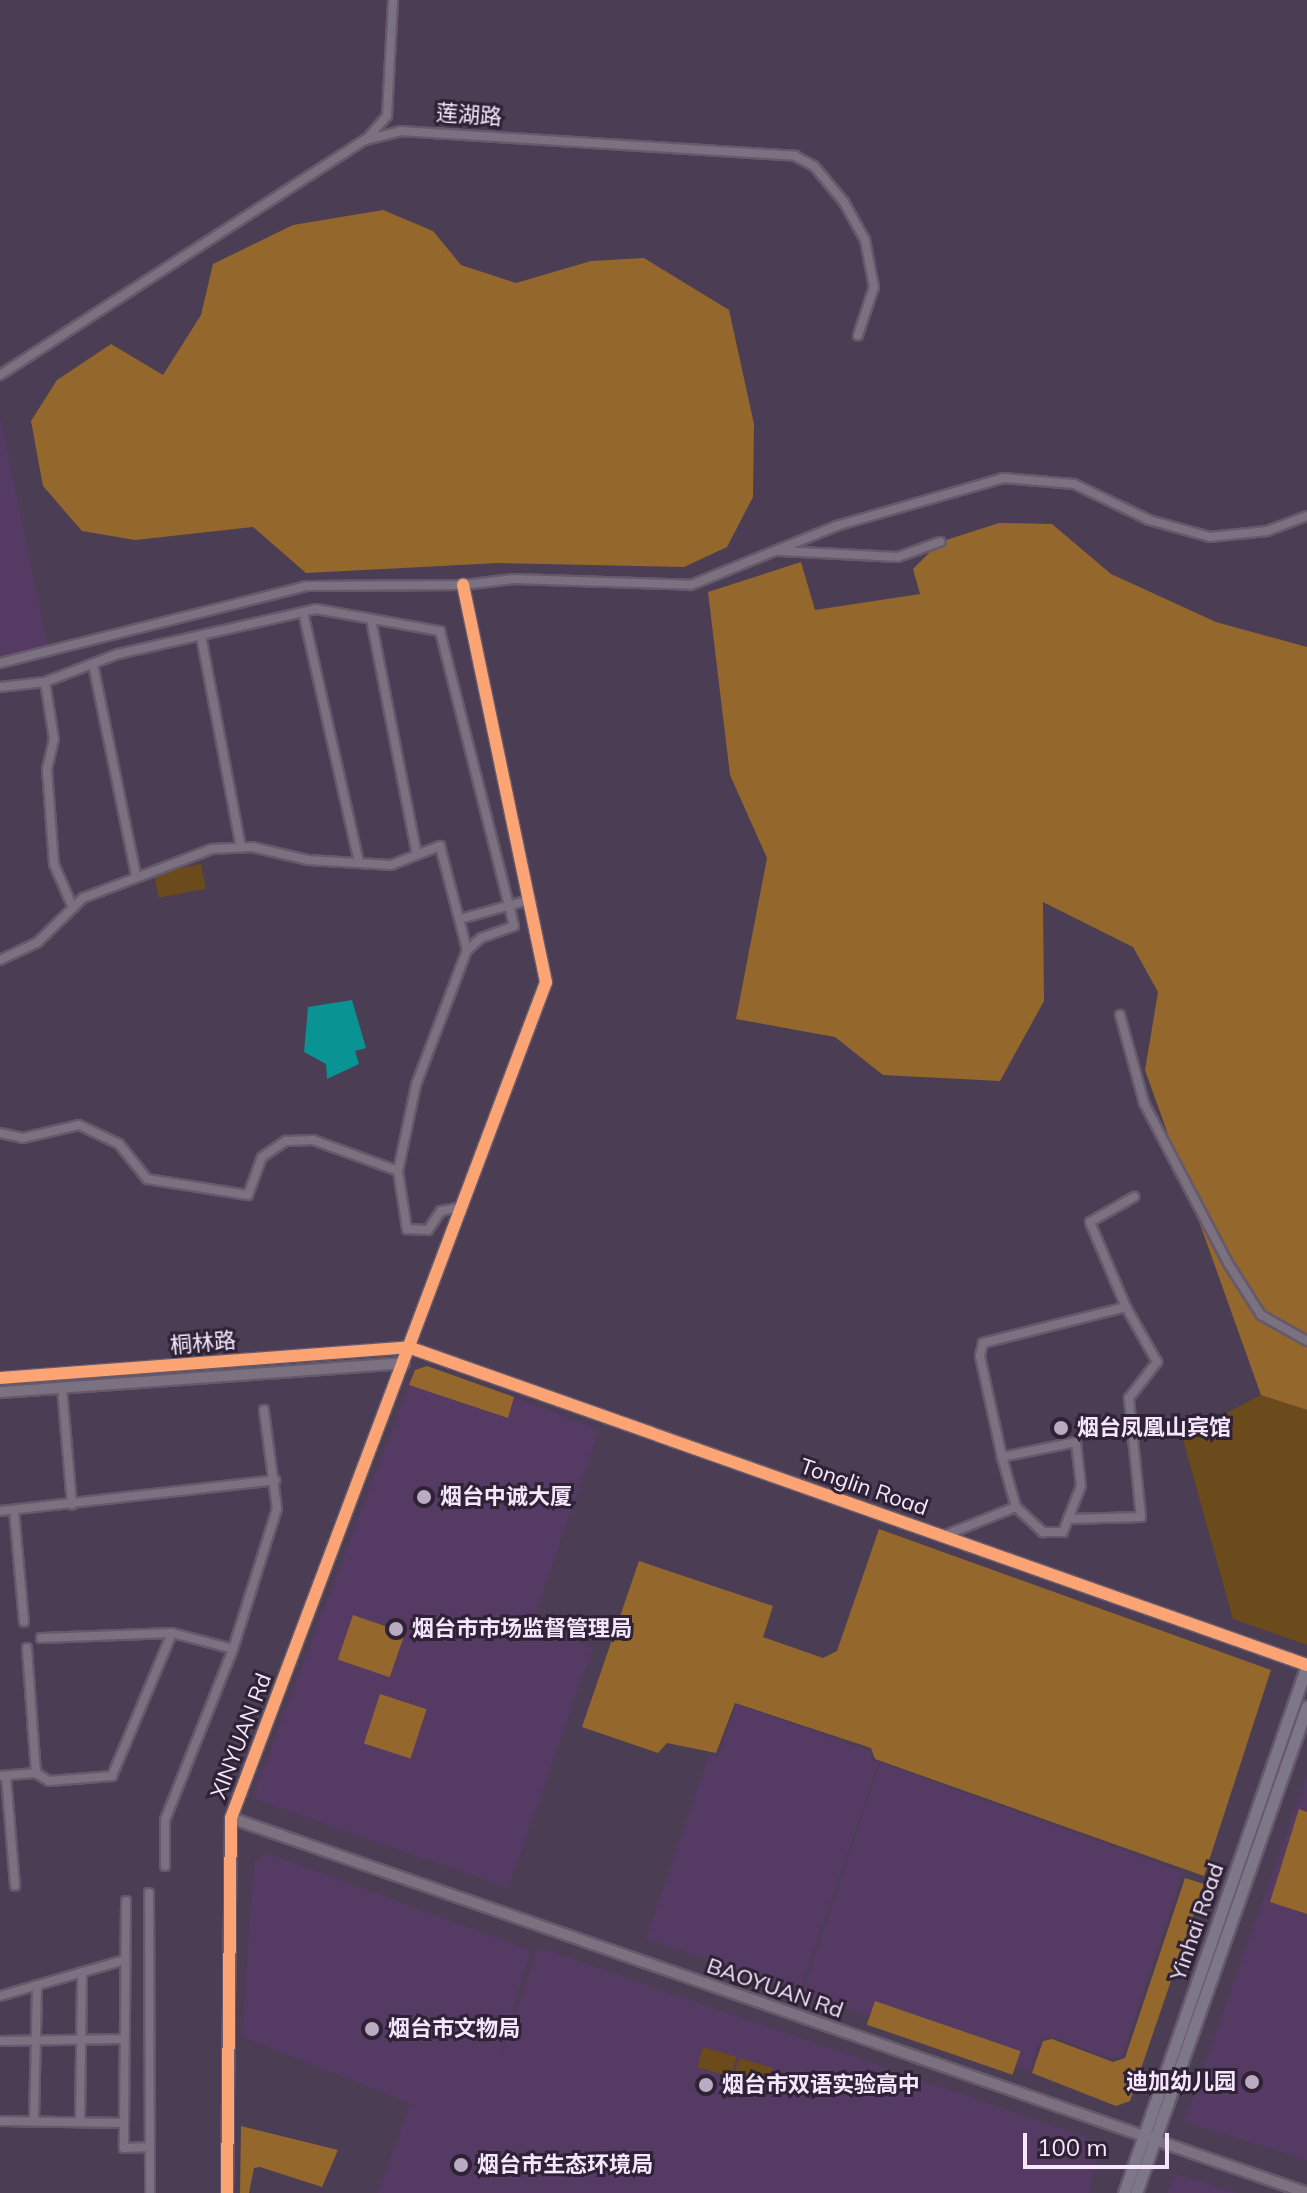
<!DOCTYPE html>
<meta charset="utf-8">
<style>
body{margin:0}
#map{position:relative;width:1307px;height:2193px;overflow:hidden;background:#4b3d53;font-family:Mulish,"Noto Sans SC",sans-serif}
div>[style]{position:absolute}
.built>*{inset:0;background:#553a64}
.green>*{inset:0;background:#6b4a1c;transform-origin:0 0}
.forest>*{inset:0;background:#94682c;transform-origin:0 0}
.water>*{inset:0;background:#099393}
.roads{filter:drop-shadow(2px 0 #65596b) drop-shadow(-2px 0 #65596b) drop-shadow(0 2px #65596b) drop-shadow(0 -2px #65596b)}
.minor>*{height:8px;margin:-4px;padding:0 4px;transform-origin:4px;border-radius:4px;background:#7b7180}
.tertiary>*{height:10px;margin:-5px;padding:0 5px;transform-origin:5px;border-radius:5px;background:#7b7180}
.secondary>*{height:11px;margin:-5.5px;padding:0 5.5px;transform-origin:5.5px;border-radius:5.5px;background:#7e7789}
.cycleway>*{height:12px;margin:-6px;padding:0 6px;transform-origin:6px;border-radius:6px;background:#fda474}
.dots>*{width:22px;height:22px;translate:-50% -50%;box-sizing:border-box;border:4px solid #2e2234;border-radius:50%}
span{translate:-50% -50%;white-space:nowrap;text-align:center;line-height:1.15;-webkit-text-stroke:6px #2e2234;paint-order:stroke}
.street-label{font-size:22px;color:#f5e6fe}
.poi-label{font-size:22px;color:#f5e6fe;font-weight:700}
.left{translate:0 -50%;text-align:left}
.right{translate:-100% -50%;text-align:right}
.scale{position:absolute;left:1023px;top:2133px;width:146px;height:36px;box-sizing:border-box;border:4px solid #f5e6fe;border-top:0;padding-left:10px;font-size:24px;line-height:28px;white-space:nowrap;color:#f5e6fe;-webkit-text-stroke:6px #2e2234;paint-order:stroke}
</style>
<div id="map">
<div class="built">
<i style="clip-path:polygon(0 416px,48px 646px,0 657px)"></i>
<i style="clip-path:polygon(409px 1385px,507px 1418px,514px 1397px,599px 1430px,532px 1624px,593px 1648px,508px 1888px,257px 1800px,254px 1793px)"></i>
<i style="clip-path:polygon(736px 1704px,873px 1752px,871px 1759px,879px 1762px,800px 1992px,646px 1939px,709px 1754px,718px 1757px)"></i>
<i style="clip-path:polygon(880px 1762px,1183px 1872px,1122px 2056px,1112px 2059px,1052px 2037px,1041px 2039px,1029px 2071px,802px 1993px)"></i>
<i style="clip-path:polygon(1307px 1776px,1307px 2160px,1184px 2122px)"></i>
<i style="clip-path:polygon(267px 1853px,530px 1950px,501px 2057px,538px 1947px,1086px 2137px,1097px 2160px,1089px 2193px,378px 2193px,410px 2103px,242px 2037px,254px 1862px)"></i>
<i style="clip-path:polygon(1174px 2173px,1237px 2193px,1167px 2193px)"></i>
</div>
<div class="green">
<i style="left:201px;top:864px;width:25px;height:48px;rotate:79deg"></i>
<i style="clip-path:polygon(1261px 1395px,1307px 1410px,1307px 1645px,1233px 1619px,1182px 1436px)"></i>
<i style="left:703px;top:2047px;width:35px;height:21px;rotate:16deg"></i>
<i style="left:739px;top:2058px;width:35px;height:21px;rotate:16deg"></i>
</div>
<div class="forest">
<i style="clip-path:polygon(383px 210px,433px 231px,461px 265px,516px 283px,591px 261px,644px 258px,729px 310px,754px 424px,753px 497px,727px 547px,684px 567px,499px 563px,306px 573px,253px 527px,135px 540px,82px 531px,43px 486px,31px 421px,57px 380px,111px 344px,163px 375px,201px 315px,213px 264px,293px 225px)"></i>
<i style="clip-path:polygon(999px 523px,1052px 524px,1111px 574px,1216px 622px,1307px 647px,1307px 1410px,1261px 1395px,1145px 1070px,1158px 992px,1133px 947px,1043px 902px,1044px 1001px,1000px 1081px,883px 1075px,835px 1037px,736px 1019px,767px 858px,730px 775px,708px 592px,801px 562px,815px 610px,920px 594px,913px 569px,940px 542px)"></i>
<i style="clip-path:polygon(427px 1366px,514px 1397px,508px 1418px,409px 1385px,415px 1370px)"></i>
<i style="clip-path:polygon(879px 1529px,1271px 1670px,1204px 1876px,875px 1759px,871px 1748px,735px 1703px,716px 1753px,667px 1743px,658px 1753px,582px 1727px,639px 1561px,773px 1606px,763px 1637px,823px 1658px,837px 1651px)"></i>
<i style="left:353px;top:1615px;width:55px;height:47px;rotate:19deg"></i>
<i style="left:380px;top:1694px;width:49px;height:52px;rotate:18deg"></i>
<i style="clip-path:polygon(1299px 1809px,1307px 1812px,1307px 1914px,1270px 1902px)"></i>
<i style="clip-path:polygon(1185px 1878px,1204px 1884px,1130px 2101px,1116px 2106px,1032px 2073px,1043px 2041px,1052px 2039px,1113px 2062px,1125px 2058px)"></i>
<i style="left:875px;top:2001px;width:154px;height:25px;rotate:19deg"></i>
<i style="clip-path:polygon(241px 2126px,338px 2150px,322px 2187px,260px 2167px,254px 2168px,249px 2193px,240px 2193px)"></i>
</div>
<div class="water">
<i style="clip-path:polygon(352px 1000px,366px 1048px,355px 1051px,359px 1064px,327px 1079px,326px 1064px,304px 1052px,308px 1007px)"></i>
</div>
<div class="roads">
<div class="minor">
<i style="left:366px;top:140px;width:32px;rotate:-49deg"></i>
<i style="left:387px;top:116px;width:116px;rotate:-87deg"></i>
<i style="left:0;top:375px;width:434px;rotate:-32.8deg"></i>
<i style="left:365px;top:140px;width:36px;rotate:-14deg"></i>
<i style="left:400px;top:131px;width:396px;rotate:3.6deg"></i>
<i style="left:795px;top:156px;width:21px;rotate:28deg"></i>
<i style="left:814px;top:166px;width:47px;rotate:50.2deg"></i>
<i style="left:844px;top:202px;width:43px;rotate:61.1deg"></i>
<i style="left:865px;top:240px;width:48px;rotate:79.2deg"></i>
<i style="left:874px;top:287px;width:51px;rotate:108.4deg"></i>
<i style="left:780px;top:551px;width:118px;rotate:2.9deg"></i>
<i style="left:898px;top:557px;width:45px;rotate:-19.7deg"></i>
<i style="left:303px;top:612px;width:256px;rotate:77.4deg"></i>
<i style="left:371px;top:619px;width:240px;rotate:79deg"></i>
<i style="left:201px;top:636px;width:215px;rotate:79.3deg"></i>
<i style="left:0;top:663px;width:316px;rotate:-14.1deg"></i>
<i style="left:306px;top:586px;width:157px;rotate:-0.4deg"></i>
<i style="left:463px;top:585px;width:51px;rotate:-6.7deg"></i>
<i style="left:514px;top:579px;width:177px;rotate:1.9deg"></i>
<i style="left:691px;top:585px;width:157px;rotate:-22.1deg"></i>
<i style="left:836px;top:526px;width:174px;rotate:-16deg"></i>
<i style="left:1003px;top:478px;width:71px;rotate:4.8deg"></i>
<i style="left:1074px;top:484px;width:83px;rotate:25.6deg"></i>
<i style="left:1149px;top:520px;width:63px;rotate:15.6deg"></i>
<i style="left:1210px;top:537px;width:57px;rotate:-6deg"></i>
<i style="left:1267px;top:531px;width:43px;rotate:-20.6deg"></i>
<i style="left:93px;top:664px;width:216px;rotate:78.5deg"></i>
<i style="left:45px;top:682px;width:58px;rotate:81deg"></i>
<i style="left:54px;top:739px;width:31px;rotate:103deg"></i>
<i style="left:47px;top:769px;width:95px;rotate:85.8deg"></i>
<i style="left:54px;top:864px;width:48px;rotate:66.6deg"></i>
<i style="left:0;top:687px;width:45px;rotate:-6.3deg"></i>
<i style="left:45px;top:682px;width:78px;rotate:-21deg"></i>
<i style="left:118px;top:654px;width:203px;rotate:-12.8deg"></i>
<i style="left:316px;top:609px;width:126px;rotate:10.1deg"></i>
<i style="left:440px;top:631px;width:304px;rotate:75.9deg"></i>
<i style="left:514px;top:926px;width:35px;rotate:160deg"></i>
<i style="left:481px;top:938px;width:18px;rotate:139deg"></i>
<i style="left:460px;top:919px;width:72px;rotate:-15.4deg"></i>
<i style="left:0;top:960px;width:42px;rotate:-25.3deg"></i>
<i style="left:38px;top:942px;width:63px;rotate:-44.4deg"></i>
<i style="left:83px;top:898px;width:138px;rotate:-20.8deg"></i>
<i style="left:212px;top:849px;width:40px;rotate:-2.9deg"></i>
<i style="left:252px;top:847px;width:57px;rotate:13.1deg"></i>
<i style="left:308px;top:860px;width:83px;rotate:3.4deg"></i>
<i style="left:391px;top:865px;width:53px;rotate:-21.2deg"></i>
<i style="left:440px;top:846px;width:107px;rotate:75.4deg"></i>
<i style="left:467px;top:950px;width:144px;rotate:110.7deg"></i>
<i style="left:416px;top:1085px;width:88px;rotate:101.8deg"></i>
<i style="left:398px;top:1171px;width:59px;rotate:81.2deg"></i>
<i style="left:407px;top:1229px;width:21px;rotate:3deg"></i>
<i style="left:428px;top:1230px;width:23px;rotate:-56deg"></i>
<i style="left:441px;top:1211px;width:20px;rotate:-11deg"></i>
<i style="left:1120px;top:1015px;width:91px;rotate:74.7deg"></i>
<i style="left:1144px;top:1103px;width:181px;rotate:62.3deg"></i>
<i style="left:1228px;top:1263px;width:62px;rotate:57.6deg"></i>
<i style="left:1261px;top:1315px;width:53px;rotate:29.5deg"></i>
<i style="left:0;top:1133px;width:24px;rotate:12deg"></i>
<i style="left:23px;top:1138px;width:57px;rotate:-13.1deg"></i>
<i style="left:79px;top:1125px;width:44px;rotate:25.4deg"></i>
<i style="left:119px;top:1144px;width:45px;rotate:51.3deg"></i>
<i style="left:147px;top:1179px;width:102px;rotate:9deg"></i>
<i style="left:248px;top:1195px;width:40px;rotate:-69.8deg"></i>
<i style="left:262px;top:1157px;width:29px;rotate:-34deg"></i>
<i style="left:286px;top:1141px;width:27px;rotate:-2deg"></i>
<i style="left:313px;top:1140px;width:90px;rotate:20deg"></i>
<i style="left:62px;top:1388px;width:117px;rotate:85.1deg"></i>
<i style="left:1002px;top:1457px;width:52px;rotate:74.4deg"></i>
<i style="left:14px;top:1510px;width:112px;rotate:84.9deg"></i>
<i style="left:0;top:1511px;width:277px;rotate:-6.4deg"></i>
<i style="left:1068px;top:1519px;width:73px;rotate:-1.6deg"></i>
<i style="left:1141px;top:1517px;width:120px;rotate:-95.8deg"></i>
<i style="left:1129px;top:1398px;width:46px;rotate:-52.1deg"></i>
<i style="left:1157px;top:1362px;width:63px;rotate:-119.4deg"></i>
<i style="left:943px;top:1536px;width:79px;rotate:-21.7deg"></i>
<i style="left:1016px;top:1507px;width:37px;rotate:43deg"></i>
<i style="left:1043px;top:1532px;width:20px"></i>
<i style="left:1063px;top:1532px;width:49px;rotate:-68.6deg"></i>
<i style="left:1081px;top:1486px;width:44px;rotate:-96.5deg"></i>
<i style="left:1076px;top:1442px;width:76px;rotate:168.5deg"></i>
<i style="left:1002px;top:1457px;width:103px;rotate:-102.3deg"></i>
<i style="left:980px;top:1356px;width:13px;rotate:-77deg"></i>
<i style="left:983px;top:1343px;width:147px;rotate:-14.1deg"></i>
<i style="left:1126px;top:1307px;width:92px;rotate:-113deg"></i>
<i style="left:1090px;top:1222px;width:51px;rotate:-29.6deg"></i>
<i style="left:41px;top:1638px;width:131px;rotate:-2.2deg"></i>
<i style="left:172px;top:1633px;width:63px;rotate:14.7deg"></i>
<i style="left:27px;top:1648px;width:125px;rotate:85.9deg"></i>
<i style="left:0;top:1776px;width:36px;rotate:-5deg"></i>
<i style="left:36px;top:1773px;width:15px;rotate:32deg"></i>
<i style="left:49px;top:1781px;width:63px;rotate:-4.5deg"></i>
<i style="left:112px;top:1776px;width:155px;rotate:-67.2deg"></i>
<i style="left:6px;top:1776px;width:110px;rotate:85.3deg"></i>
<i style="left:165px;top:1866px;width:46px;rotate:-90deg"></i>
<i style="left:165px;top:1820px;width:184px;rotate:-68.3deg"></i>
<i style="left:233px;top:1649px;width:147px;rotate:-72.6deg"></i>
<i style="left:277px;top:1509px;width:100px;rotate:-97.5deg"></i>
<i style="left:149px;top:1893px;width:300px;rotate:89.8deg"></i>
<i style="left:126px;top:1901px;width:247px;rotate:90.5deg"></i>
<i style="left:124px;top:2148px;width:26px;rotate:-2deg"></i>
<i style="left:0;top:1996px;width:130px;rotate:-16.1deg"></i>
<i style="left:0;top:2041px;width:124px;rotate:-0.9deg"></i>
<i style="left:0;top:2121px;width:122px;rotate:0.9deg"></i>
<i style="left:34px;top:2121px;width:136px;rotate:-88.7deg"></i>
<i style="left:80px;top:2122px;width:150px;rotate:-89.2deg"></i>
</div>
<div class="tertiary">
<i style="left:0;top:1378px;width:409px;rotate:-4.3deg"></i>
<i style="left:408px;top:1347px;width:954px;rotate:19.48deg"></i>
<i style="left:0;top:1392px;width:405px;rotate:-4.1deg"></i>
<i style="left:231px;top:1818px;width:1139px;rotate:19.21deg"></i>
<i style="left:227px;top:2193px;width:375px;rotate:-89.4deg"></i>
<i style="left:231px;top:1818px;width:893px;rotate:-69.35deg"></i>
<i style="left:546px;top:982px;width:406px;rotate:-101.8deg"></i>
</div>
<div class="secondary">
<i style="left:1124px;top:2193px;width:559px;rotate:-70.88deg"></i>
<i style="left:1136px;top:2193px;width:516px;rotate:-70.65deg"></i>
</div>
</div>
<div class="cycleway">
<i style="left:0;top:1378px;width:409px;rotate:-4.3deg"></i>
<i style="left:408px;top:1347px;width:954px;rotate:19.48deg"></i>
<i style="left:227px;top:2193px;width:375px;rotate:-89.4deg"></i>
<i style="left:231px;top:1818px;width:893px;rotate:-69.35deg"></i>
<i style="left:546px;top:982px;width:406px;rotate:-101.8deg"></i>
</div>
<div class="dots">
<i style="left:1061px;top:1428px;background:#baabc2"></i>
<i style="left:424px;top:1497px;background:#baabc2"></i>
<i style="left:396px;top:1629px;background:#baabc2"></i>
<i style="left:372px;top:2029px;background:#baabc2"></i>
<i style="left:1252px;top:2082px;background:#baabc2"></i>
<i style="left:706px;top:2085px;background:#baabc2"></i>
<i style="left:461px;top:2165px;background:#baabc2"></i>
</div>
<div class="street-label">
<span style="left:469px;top:115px;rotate:4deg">莲湖路</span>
<span style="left:203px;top:1343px;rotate:-5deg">桐林路</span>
<span style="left:864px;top:1487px;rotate:19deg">Tonglin Road</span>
<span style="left:241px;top:1736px;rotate:-69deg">XINYUAN Rd</span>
<span style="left:1197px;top:1922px;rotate:-71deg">Yinhai Road</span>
<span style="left:775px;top:1988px;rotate:19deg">BAOYUAN Rd</span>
</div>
<div class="poi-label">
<span class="left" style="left:1077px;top:1428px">烟台凤凰山宾馆</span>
<span class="left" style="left:440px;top:1497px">烟台中诚大厦</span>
<span class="left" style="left:412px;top:1629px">烟台市市场监督管理局</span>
<span class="left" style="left:388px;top:2029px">烟台市文物局</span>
<span class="right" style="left:1236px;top:2082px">迪加幼儿园</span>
<span class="left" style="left:722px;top:2085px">烟台市双语实验高中</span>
<span class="left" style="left:477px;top:2165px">烟台市生态环境局</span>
</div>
<div class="scale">100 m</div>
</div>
